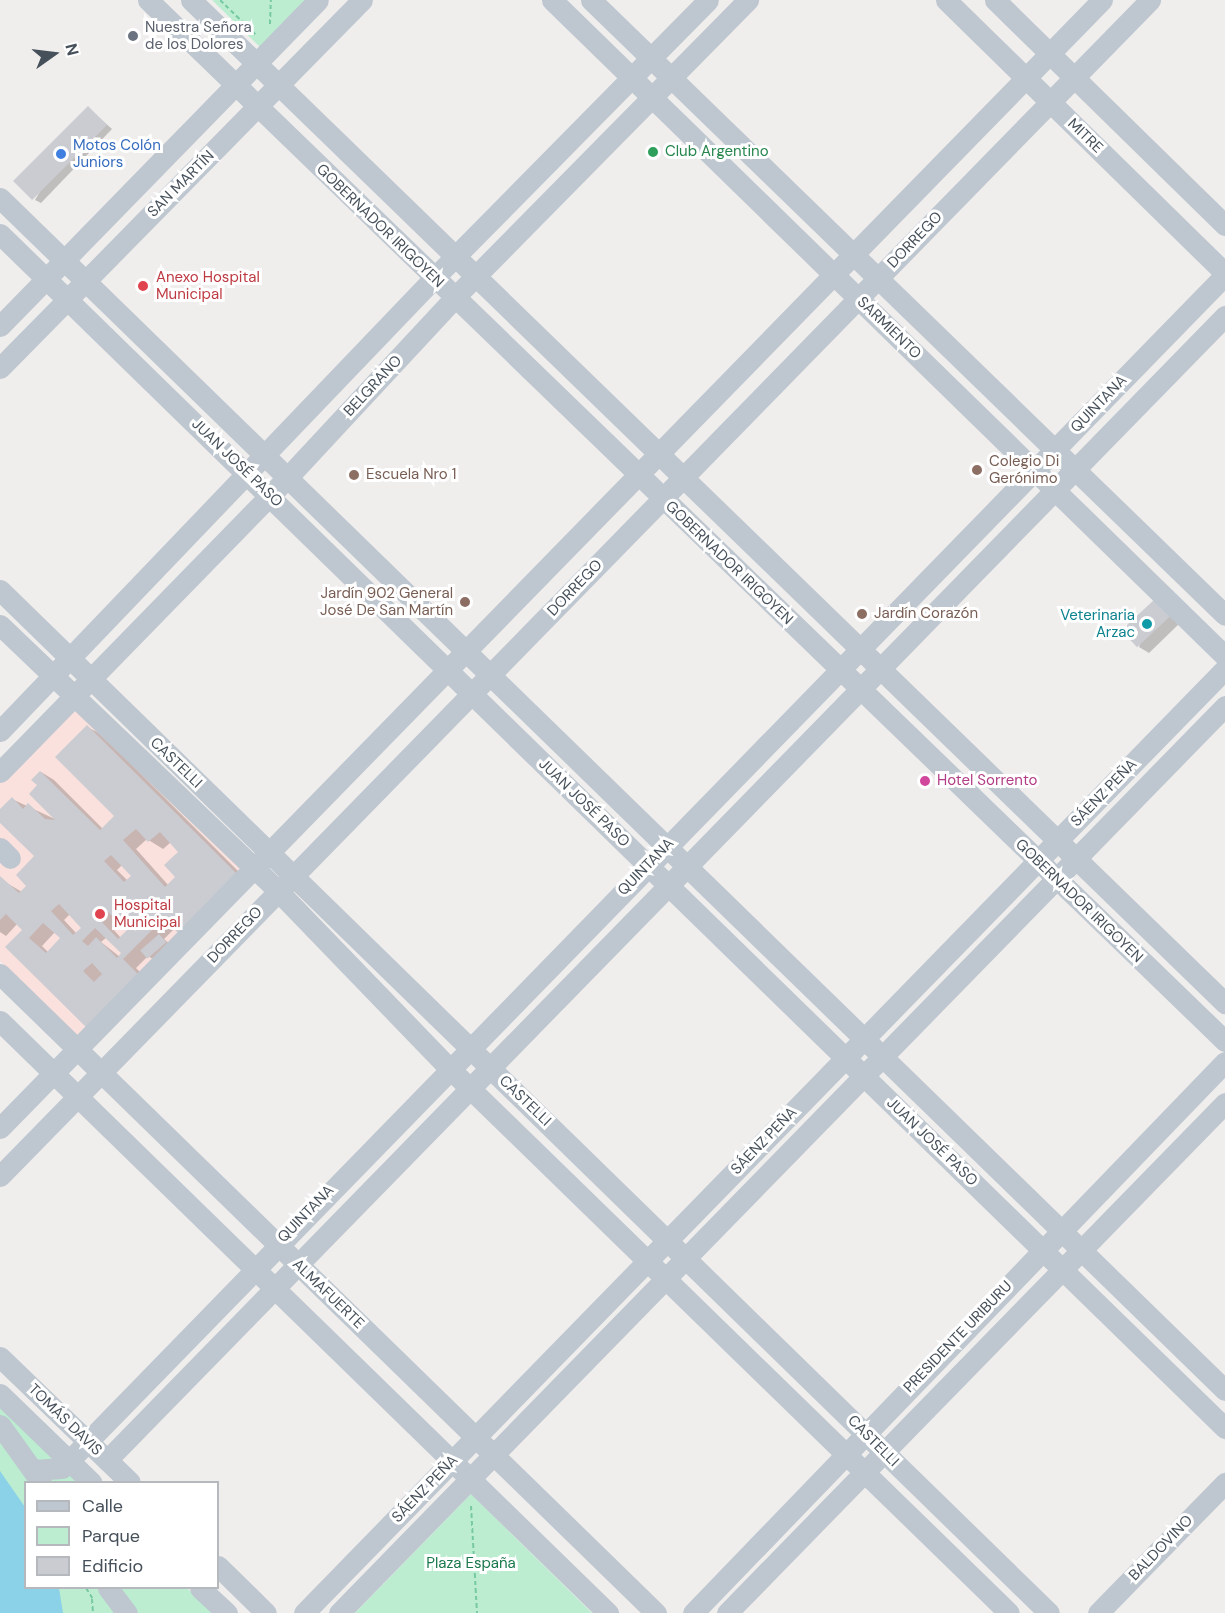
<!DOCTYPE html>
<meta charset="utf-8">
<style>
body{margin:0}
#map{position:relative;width:1225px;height:1613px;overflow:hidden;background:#f0eded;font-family:"DM Sans",sans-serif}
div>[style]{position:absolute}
.medical>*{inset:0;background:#fae1dd}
.green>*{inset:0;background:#bcedd1}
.water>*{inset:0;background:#8bd1e8}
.shadow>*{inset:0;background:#0003}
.building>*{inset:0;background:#caccd2;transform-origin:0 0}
.path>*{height:2px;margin-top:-1px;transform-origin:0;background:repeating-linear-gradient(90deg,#76c9a3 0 4.5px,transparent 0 7.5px)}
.minor>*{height:21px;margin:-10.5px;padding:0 10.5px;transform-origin:10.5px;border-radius:10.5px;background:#bec7cf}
.dots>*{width:16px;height:16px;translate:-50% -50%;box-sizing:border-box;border:3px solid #fff;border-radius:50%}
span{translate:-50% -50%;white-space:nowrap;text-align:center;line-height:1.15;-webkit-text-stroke:6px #fff;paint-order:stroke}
.worship-label{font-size:15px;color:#5b616d}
.left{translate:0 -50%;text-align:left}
.street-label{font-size:15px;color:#46505a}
.shop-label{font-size:15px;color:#366cbe}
.leisure-label{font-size:15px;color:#27864d}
.health-label{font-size:15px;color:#be3a42}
.education-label{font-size:15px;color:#785e54}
.right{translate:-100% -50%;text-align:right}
.culture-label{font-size:15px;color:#0d838f}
.hotel-label{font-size:15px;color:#b23c85}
.park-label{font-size:15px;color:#1a784c}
.legend{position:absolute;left:24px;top:1481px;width:195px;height:108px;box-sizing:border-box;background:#fff;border:2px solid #b5b9bd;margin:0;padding:8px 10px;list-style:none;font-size:18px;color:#46505a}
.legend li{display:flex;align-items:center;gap:12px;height:30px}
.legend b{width:30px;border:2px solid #b5b9bd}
.north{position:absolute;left:24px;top:24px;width:60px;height:60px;-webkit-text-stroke:4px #fff;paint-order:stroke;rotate:76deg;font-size:16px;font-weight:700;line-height:24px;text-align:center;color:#46505a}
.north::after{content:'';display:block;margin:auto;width:21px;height:27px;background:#46505a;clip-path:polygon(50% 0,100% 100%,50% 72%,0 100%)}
</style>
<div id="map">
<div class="medical">
<i style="clip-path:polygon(75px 704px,244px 868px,80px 1039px,0 961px,0 781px)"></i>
</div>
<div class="green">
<i style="clip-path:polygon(212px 0,313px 0,264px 51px)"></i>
<i style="clip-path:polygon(0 1406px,79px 1482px,26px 1482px,26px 1588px,187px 1588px,214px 1613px,0 1613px)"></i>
<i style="clip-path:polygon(471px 1494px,592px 1613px,355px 1613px)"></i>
</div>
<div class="water">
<i style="clip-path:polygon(0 1471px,25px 1507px,26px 1588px,59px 1588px,63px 1613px,0 1613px)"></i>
</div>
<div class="shadow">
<i style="clip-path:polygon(88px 108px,112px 129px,41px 203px,35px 200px)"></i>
<i style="clip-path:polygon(1155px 601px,1181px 622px,1149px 653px,1139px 647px)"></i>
<i style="clip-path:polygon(evenodd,87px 727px,101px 734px,249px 882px,175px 928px,164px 939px,172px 946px,156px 961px,148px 956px,136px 968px,151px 983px,101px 1034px,7px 947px,24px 930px,18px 923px,6px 936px,0 932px,0 879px,22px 892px,28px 886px,36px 856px,0 821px,0 811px,12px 799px,59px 821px,39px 785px,41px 772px,54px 780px,103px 829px,116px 816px,87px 727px,147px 839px,163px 849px,171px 842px,180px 852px,177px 878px,169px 886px,136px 849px,147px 839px,87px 727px,122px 865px,133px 876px,128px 881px,117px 870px,122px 865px,87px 727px,70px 914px,83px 928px,77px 934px,64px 920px,70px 914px,87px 727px,119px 920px,129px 930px,121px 938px,112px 928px,119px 920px,87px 727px,55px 932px,62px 938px,48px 952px,42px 946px,55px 932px,87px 727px,107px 937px,124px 953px,120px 957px,101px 942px,107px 937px)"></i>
</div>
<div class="building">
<i style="left:88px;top:106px;width:27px;height:106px;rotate:45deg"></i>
<i style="left:1155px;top:599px;width:23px;height:46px;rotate:47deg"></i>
<i style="clip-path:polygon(evenodd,87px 725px,236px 873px,178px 933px,164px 918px,123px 959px,138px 974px,86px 1027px,5px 947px,22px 930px,6px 914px,0 920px,0 876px,19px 893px,26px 886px,16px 875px,34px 856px,0 823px,0 809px,12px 797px,23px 809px,28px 803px,45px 819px,55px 820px,29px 794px,37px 785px,31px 780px,40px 771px,100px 830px,114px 816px,55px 757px,87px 725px,136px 829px,148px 842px,160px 832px,178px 852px,164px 865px,175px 877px,165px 887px,123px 840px,136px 829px,87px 725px,111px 855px,131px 876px,124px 882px,104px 861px,111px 855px,87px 725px,59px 904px,81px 928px,73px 935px,51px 911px,59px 904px,87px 725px,107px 911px,127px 930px,118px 939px,99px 919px,107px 911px,87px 725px,43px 923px,60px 938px,46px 953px,29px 938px,43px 923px,87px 725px,95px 928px,121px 953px,117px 958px,96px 937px,88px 946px,82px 941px,95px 928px,87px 725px,92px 963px,102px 974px,94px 982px,83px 971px,92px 963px)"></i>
<i style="left:159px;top:934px;width:11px;height:25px;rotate:49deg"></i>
</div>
<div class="path">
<i style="left:220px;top:0;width:52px;rotate:44.2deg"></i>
<i style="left:270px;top:24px;width:24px;rotate:-88deg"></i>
<i style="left:471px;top:1506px;width:107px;rotate:86.8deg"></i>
<i style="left:86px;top:1588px;width:13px;rotate:58deg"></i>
<i style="left:92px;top:1599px;width:14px;rotate:86deg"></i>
</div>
<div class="minor">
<i style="left:148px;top:0;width:1498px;rotate:44.03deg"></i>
<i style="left:191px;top:0;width:1441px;rotate:44.13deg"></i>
<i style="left:552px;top:0;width:940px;rotate:44.27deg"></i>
<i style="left:591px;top:0;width:883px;rotate:44.13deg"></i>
<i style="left:946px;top:0;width:390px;rotate:44.4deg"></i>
<i style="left:995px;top:0;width:322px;rotate:44.4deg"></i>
<i style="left:0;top:198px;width:1709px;rotate:44.22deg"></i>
<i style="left:0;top:234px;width:1711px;rotate:44.27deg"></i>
<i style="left:0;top:326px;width:455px;rotate:-45.7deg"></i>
<i style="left:0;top:368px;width:516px;rotate:-45.47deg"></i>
<i style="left:0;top:590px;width:1465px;rotate:44.28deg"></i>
<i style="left:0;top:625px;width:385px;rotate:43.7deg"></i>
<i style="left:278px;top:891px;width:246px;rotate:46deg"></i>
<i style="left:449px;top:1068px;width:781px;rotate:44.22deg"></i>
<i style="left:0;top:731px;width:627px;rotate:-46.23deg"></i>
<i style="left:434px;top:278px;width:390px;rotate:-45.4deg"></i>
<i style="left:0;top:772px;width:411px;rotate:-45.7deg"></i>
<i style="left:287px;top:478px;width:246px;rotate:-47.1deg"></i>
<i style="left:454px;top:298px;width:419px;rotate:-45.4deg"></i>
<i style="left:0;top:848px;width:14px;rotate:45deg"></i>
<i style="left:0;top:974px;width:916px;rotate:44.25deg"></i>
<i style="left:0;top:1021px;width:849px;rotate:44.24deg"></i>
<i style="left:0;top:1128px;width:1577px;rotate:-45.67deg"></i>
<i style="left:0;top:1176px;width:1645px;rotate:-45.64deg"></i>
<i style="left:0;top:1357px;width:180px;rotate:43.9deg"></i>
<i style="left:0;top:1394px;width:127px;rotate:44deg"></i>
<i style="left:0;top:1425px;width:70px;rotate:54.3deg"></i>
<i style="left:107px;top:1460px;width:1600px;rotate:-45.66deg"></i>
<i style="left:33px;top:1470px;width:29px;rotate:-4deg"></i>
<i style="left:62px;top:1468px;width:1666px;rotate:-45.73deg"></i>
<i style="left:218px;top:1566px;width:67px;rotate:44.4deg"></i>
<i style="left:108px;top:1588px;width:31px;rotate:53deg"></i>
<i style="left:200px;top:1588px;width:37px;rotate:43deg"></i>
<i style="left:304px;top:1613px;width:1319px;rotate:-45.71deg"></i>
<i style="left:339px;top:1613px;width:1268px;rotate:-45.67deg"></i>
<i style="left:693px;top:1613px;width:766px;rotate:-46.01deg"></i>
<i style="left:727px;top:1613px;width:713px;rotate:-45.68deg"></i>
<i style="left:1098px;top:1613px;width:182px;rotate:-45.7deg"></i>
</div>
<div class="dots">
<i style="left:133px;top:36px;background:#6b7280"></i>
<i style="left:653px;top:152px;background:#2e9e5b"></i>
<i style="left:61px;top:154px;background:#3f7fe0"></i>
<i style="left:143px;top:286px;background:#e0444e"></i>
<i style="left:977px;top:470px;background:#8d6e63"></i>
<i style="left:354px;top:475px;background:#8d6e63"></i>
<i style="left:465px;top:602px;background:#8d6e63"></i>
<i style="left:862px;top:614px;background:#8d6e63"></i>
<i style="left:1147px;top:624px;background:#0f9aa8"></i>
<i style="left:925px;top:781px;background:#d1479c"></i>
<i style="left:100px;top:914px;background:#e0444e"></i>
</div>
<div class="worship-label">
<span class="left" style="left:145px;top:36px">Nuestra Señora<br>de los Dolores</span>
</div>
<div class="street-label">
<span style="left:1085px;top:136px;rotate:44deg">MITRE</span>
<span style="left:181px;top:184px;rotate:-45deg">SAN MARTÍN</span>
<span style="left:380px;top:226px;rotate:44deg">GOBERNADOR IRIGOYEN</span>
<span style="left:915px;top:240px;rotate:-46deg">DORREGO</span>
<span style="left:889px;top:328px;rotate:44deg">SARMIENTO</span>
<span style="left:373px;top:386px;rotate:-47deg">BELGRANO</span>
<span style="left:1099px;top:404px;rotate:-46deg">QUINTANA</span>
<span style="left:237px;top:463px;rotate:44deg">JUAN JOSÉ PASO</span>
<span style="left:729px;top:563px;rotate:44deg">GOBERNADOR IRIGOYEN</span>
<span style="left:575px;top:588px;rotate:-46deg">DORREGO</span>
<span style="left:176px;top:763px;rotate:44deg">CASTELLI</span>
<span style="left:1104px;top:793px;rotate:-46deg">SÁENZ PEÑA</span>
<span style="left:584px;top:803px;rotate:44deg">JUAN JOSÉ PASO</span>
<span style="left:646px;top:867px;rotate:-46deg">QUINTANA</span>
<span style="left:1079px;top:901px;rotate:44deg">GOBERNADOR IRIGOYEN</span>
<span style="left:235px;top:935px;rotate:-46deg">DORREGO</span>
<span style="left:525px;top:1101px;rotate:44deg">CASTELLI</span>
<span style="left:764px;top:1141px;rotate:-46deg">SÁENZ PEÑA</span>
<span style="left:932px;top:1142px;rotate:44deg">JUAN JOSÉ PASO</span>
<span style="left:306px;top:1214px;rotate:-46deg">QUINTANA</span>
<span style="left:328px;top:1294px;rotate:44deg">ALMAFUERTE</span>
<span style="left:958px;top:1337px;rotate:-46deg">PRESIDENTE URIBURU</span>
<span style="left:65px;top:1420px;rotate:44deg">TOMÁS DAVIS</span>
<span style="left:873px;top:1441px;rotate:45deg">CASTELLI</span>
<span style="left:425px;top:1489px;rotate:-46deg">SÁENZ PEÑA</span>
<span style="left:1161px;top:1548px;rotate:-46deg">BALDOVINO</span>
</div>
<div class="shop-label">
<span class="left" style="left:73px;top:154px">Motos Colón<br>Juniors</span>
</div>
<div class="leisure-label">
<span class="left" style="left:665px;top:152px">Club Argentino</span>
</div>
<div class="health-label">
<span class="left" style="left:156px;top:286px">Anexo Hospital<br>Municipal</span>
<span class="left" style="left:114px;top:914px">Hospital<br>Municipal</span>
</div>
<div class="education-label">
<span class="left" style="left:989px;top:470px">Colegio Di<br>Gerónimo</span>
<span class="left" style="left:366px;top:475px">Escuela Nro 1</span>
<span class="right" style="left:453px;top:602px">Jardín 902 General<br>José De San Martín</span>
<span class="left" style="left:874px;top:614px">Jardín Corazón</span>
</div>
<div class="culture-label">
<span class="right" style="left:1135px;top:624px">Veterinaria<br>Arzac</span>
</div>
<div class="hotel-label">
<span class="left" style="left:937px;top:781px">Hotel Sorrento</span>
</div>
<div class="park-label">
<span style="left:471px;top:1564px">Plaza España</span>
</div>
<ul class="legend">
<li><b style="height:8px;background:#bec7cf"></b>Calle</li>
<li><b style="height:16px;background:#bcedd1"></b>Parque</li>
<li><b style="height:16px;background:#caccd2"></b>Edificio</li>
</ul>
<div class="north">N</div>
</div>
